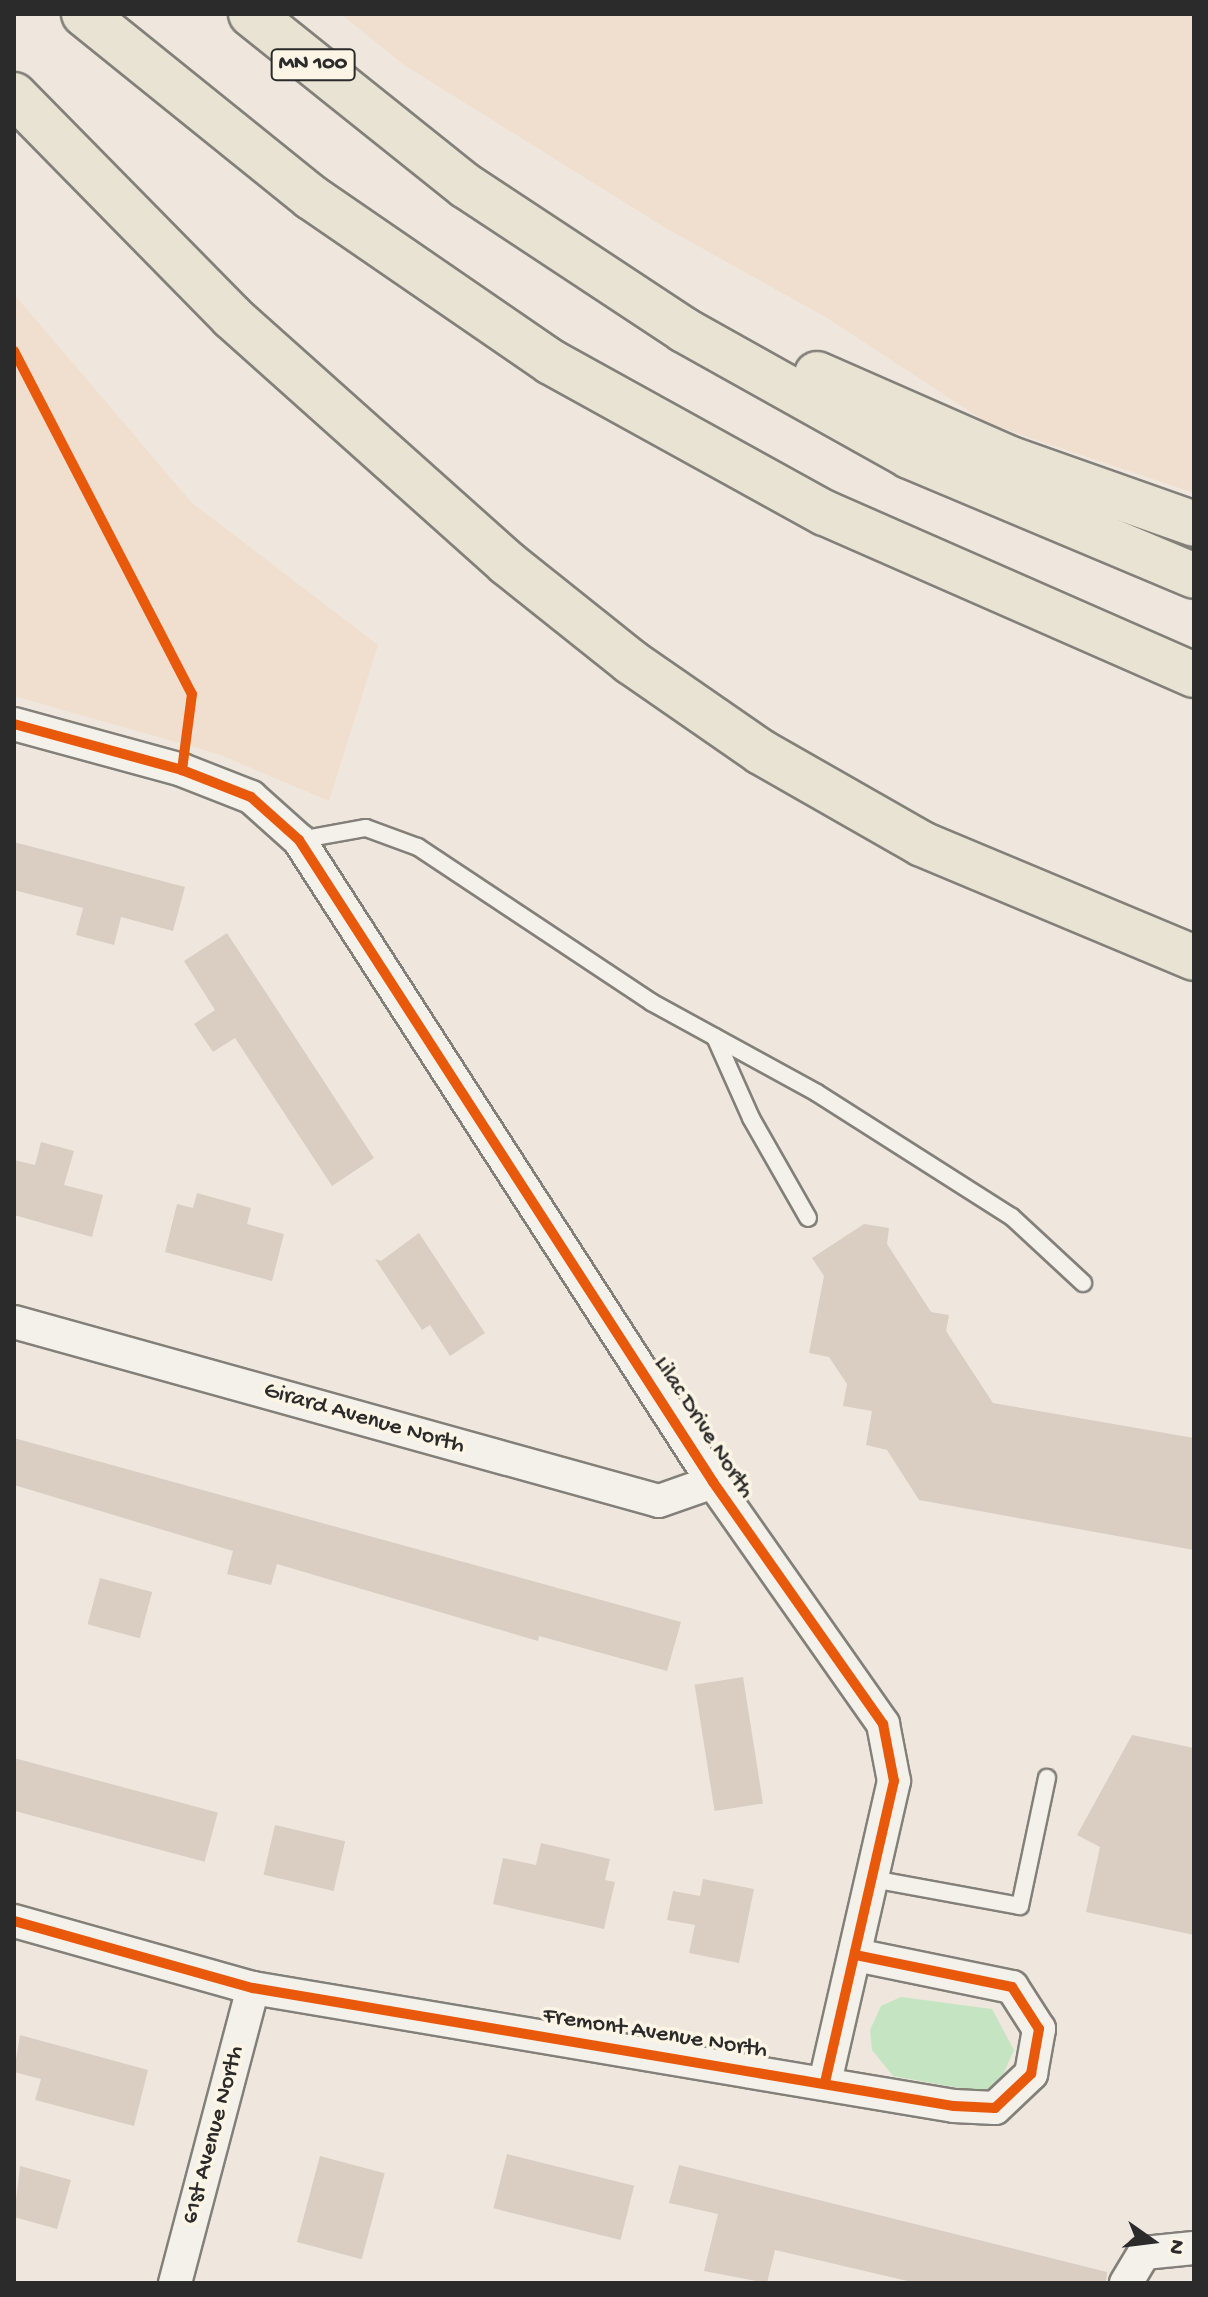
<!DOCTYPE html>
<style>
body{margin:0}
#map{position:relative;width:1208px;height:2297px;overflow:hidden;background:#efe7dd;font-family:"Gochi Hand",sans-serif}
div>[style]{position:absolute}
.built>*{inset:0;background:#f0dfce}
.green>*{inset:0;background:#c5e4c2}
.building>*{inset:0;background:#dacec3;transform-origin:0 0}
.roads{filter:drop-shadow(2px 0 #83807b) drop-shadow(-2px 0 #83807b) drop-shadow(0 2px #83807b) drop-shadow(0 -2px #83807b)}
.service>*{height:16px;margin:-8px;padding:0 8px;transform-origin:8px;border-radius:8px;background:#f4f0ea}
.minor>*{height:32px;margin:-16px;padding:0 16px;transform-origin:16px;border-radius:16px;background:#f4f0ea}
.motorway>*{height:44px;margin:-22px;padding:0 22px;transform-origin:22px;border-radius:22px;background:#e9e3d3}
.cycleway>*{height:10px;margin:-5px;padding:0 5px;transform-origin:5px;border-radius:5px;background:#e8590c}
span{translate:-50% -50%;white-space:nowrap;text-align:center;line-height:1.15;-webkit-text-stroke:7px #fcf5e5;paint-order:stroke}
.shield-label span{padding:2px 6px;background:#fcf5e5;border:2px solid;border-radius:6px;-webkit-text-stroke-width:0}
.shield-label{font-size:22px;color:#2b2b2b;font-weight:700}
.street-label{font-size:24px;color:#2b2b2b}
.frame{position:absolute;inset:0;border:16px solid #2b2b2b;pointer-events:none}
.north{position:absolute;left:1112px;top:2201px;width:80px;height:80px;-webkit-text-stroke:6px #fcf5e5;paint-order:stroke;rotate:104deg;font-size:22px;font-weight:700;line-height:32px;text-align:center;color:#2b2b2b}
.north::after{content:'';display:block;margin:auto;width:28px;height:36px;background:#2b2b2b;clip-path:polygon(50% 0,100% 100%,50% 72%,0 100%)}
</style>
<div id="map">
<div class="built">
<i style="clip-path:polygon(341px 14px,1194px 14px,1194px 493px,989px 424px,827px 318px,664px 227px,404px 65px)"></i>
<i style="clip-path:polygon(14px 294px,192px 503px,378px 645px,329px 801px,218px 754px,14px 696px)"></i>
</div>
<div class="green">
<i style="clip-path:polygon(901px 1997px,992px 2009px,1014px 2050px,1000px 2082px,987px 2093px,893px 2076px,872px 2050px,870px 2030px,881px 2006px)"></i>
</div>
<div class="building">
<i style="clip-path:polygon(14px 842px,185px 887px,173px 931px,121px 917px,114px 945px,76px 935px,83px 908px,14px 890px)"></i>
<i style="clip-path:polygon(227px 933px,374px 1158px,332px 1186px,235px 1038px,213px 1052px,194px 1024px,215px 1010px,184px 961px)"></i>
<i style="clip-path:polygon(41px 1142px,74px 1151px,64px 1185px,103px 1195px,92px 1237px,14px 1215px,14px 1160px,35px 1165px)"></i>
<i style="clip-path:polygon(197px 1193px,251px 1208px,247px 1224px,284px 1234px,272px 1281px,165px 1252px,177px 1204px,193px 1208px)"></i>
<i style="clip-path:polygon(864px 1224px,889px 1228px,887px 1244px,931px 1312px,949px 1315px,946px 1331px,993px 1403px,1194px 1438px,1194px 1550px,919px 1500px,887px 1450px,866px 1445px,872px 1411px,843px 1406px,847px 1384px,829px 1357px,809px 1353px,824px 1276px,812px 1258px)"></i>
<i style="clip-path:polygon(419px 1233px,485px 1333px,450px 1356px,430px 1325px,422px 1330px,375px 1259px,381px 1261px)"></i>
<i style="clip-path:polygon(14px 1438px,681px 1622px,667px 1671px,539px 1636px,538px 1641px,277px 1564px,271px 1585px,227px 1574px,233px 1551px,14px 1485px)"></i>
<i style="left:100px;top:1578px;width:54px;height:48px;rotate:15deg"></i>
<i style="left:743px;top:1677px;width:128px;height:49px;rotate:81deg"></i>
<i style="clip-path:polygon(1132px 1735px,1194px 1748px,1194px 1935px,1086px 1912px,1100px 1847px,1077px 1835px)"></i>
<i style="left:14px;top:1758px;width:211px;height:51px;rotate:15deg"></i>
<i style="left:275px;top:1825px;width:72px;height:51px;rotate:13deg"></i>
<i style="clip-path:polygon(541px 1843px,610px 1859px,605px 1880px,615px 1882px,604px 1929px,493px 1904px,503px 1858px,536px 1865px)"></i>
<i style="clip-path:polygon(703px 1879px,754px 1889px,739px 1963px,689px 1953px,695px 1925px,667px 1920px,673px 1891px,700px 1896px)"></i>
<i style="clip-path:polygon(20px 2035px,148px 2070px,134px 2126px,35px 2100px,41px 2079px,14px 2072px)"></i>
<i style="left:507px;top:2154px;width:131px;height:56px;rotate:14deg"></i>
<i style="left:320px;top:2156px;width:67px;height:89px;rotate:15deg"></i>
<i style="clip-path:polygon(679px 2165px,1107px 2272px,1106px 2283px,916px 2283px,775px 2250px,767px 2283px,704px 2271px,718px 2214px,669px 2203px)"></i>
<i style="clip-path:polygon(20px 2166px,71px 2180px,57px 2229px,14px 2217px)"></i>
</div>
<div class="roads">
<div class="service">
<i style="left:299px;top:840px;width:68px;rotate:-10.2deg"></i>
<i style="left:366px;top:828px;width:55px;rotate:20.1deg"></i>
<i style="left:418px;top:847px;width:280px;rotate:33.6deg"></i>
<i style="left:651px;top:1002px;width:189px;rotate:28.7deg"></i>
<i style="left:817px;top:1093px;width:231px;rotate:32.5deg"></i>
<i style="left:1012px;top:1217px;width:97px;rotate:42.9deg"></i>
<i style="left:715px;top:1037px;width:89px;rotate:66deg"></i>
<i style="left:751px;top:1118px;width:115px;rotate:60.3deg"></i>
<i style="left:873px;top:1879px;width:149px;rotate:10.4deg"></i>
<i style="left:1020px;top:1906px;width:131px;rotate:-78.1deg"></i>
</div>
<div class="minor">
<i style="left:14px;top:724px;width:174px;rotate:15.3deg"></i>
<i style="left:182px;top:770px;width:74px;rotate:21.4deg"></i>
<i style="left:251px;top:797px;width:64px;rotate:41.9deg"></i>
<i style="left:299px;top:840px;width:764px;rotate:57.18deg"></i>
<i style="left:713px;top:1482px;width:296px;rotate:54.9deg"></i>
<i style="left:883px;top:1724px;width:58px;rotate:79.1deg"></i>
<i style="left:894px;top:1781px;width:309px;rotate:102.9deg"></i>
<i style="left:14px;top:1322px;width:669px;rotate:15.51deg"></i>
<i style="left:659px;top:1501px;width:57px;rotate:-19.4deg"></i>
<i style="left:14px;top:1921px;width:248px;rotate:15.7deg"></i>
<i style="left:253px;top:1988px;width:711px;rotate:9.56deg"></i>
<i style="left:954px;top:2106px;width:41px;rotate:2.8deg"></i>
<i style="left:995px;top:2108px;width:50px;rotate:-43.4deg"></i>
<i style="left:1031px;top:2074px;width:46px;rotate:-79.9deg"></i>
<i style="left:1039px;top:2029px;width:50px;rotate:-122.7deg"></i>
<i style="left:1012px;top:1987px;width:159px;rotate:-168.4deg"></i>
<i style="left:175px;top:2283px;width:305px;rotate:-75.2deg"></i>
<i style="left:1126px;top:2283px;width:35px;rotate:-59deg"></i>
<i style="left:1144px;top:2253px;width:50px;rotate:-5.7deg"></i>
</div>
<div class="motorway">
<i style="left:84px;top:14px;width:292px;rotate:38.9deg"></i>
<i style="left:311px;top:197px;width:291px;rotate:34.5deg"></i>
<i style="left:551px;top:362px;width:313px;rotate:28.9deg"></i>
<i style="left:825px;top:513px;width:403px;rotate:23.7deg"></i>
<i style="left:251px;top:14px;width:275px;rotate:38.7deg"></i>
<i style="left:466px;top:186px;width:261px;rotate:33.4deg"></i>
<i style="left:684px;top:330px;width:258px;rotate:29.2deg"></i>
<i style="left:909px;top:456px;width:309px;rotate:22.8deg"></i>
<i style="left:14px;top:95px;width:311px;rotate:45.5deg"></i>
<i style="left:232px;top:317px;width:369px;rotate:41.8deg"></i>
<i style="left:507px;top:563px;width:159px;rotate:38.6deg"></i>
<i style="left:631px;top:662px;width:158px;rotate:34.7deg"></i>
<i style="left:761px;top:752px;width:185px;rotate:29.7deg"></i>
<i style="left:922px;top:844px;width:295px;rotate:22.7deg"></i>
<i style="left:817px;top:374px;width:209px;rotate:23.7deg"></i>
<i style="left:1008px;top:458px;width:197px;rotate:19.5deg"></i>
</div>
</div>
<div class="cycleway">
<i style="left:14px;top:351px;width:386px;rotate:62.6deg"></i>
<i style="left:192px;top:694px;width:77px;rotate:97.5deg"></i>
<i style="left:14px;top:724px;width:174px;rotate:15.3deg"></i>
<i style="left:182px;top:770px;width:74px;rotate:21.4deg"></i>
<i style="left:251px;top:797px;width:64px;rotate:41.9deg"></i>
<i style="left:299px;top:840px;width:764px;rotate:57.18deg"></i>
<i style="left:713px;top:1482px;width:296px;rotate:54.9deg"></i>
<i style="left:883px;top:1724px;width:58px;rotate:79.1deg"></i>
<i style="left:894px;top:1781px;width:309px;rotate:102.9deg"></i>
<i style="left:14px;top:1921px;width:248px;rotate:15.7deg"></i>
<i style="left:253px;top:1988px;width:711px;rotate:9.56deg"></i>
<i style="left:954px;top:2106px;width:41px;rotate:2.8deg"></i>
<i style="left:995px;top:2108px;width:50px;rotate:-43.4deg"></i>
<i style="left:1031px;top:2074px;width:46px;rotate:-79.9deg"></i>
<i style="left:1039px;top:2029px;width:50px;rotate:-122.7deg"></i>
<i style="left:1012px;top:1987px;width:159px;rotate:-168.4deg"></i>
</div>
<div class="shield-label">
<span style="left:313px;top:65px">MN 100</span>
</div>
<div class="street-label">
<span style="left:364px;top:1419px;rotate:16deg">Girard Avenue North</span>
<span style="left:703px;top:1428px;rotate:57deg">Lilac Drive North</span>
<span style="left:655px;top:2034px;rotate:9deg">Fremont Avenue North</span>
<span style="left:214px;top:2135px;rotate:-75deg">61st Avenue North</span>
</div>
<div class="frame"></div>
<div class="north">N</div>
</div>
